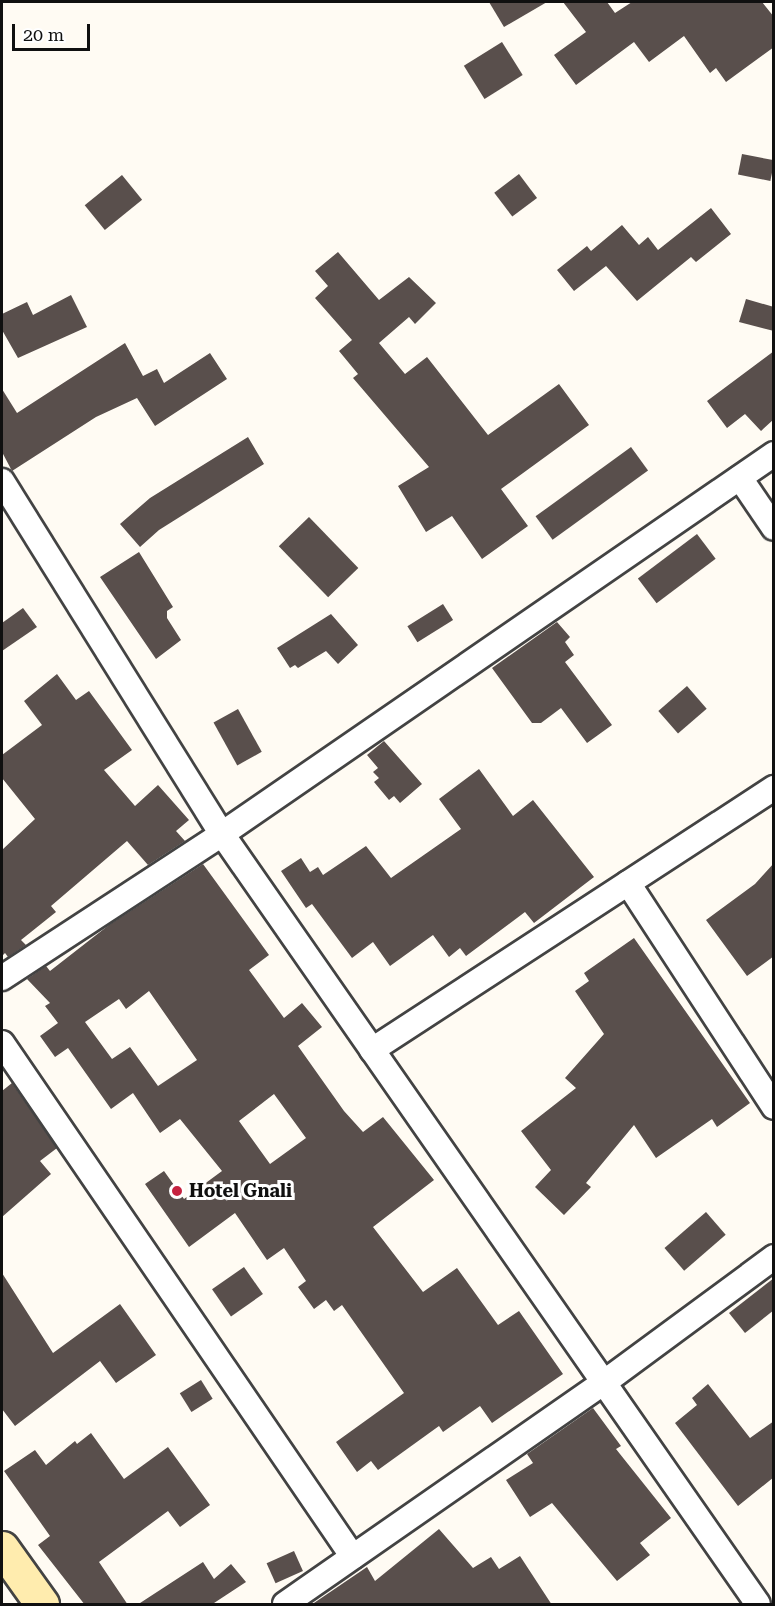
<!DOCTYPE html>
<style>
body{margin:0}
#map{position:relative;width:775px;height:1606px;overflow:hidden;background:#fffbf3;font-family:"Roboto Serif",serif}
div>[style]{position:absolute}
.building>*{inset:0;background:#594f4c;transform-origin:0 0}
.roads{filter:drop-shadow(2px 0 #434343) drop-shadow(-2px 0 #434343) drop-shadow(0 2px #434343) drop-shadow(0 -2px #434343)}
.street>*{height:24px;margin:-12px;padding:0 12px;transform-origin:12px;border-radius:12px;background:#fff}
.secondary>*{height:33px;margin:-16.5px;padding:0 16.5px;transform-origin:16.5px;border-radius:16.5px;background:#ffecae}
.dots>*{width:16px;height:16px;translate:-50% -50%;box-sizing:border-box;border:3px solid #fff;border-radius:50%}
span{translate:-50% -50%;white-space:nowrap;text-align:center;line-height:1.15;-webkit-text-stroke:6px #fff;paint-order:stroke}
.poi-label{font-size:18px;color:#101010;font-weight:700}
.left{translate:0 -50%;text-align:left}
.frame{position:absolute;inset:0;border:3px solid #101010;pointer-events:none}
.scale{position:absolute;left:12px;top:24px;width:78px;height:27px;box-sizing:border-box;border:3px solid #101010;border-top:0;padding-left:8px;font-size:18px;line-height:21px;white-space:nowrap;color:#101010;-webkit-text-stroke:4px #fff;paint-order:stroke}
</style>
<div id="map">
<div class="building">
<i style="clip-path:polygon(489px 2px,547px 2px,504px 27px)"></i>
<i style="clip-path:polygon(563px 2px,607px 2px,615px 13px,632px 2px,762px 2px,774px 17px,774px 47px,726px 82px,716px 68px,710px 73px,684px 36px,649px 62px,634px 42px,576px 85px,554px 55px,586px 32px)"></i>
<i style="left:502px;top:42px;width:39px;height:45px;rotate:58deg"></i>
<i style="left:742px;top:154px;width:33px;height:21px;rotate:11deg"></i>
<i style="left:519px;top:174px;width:30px;height:31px;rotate:53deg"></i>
<i style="left:122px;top:175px;width:32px;height:48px;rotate:51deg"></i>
<i style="clip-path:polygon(711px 208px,731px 234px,696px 262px,691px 257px,637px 301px,606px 266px,574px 291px,557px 270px,587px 246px,591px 251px,622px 225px,639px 245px,648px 237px,658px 250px)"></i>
<i style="clip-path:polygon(338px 252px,379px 300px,409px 277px,436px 303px,415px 324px,409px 317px,379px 343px,405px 374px,427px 357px,488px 435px,559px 384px,589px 425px,501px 489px,528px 526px,482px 559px,452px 516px,426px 532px,398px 486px,429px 467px,353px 378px,358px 374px,339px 351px,352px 340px,315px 298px,328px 286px,315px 271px)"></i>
<i style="clip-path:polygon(71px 295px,87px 327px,18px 358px,2px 330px,2px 314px,27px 302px,33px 315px)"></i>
<i style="clip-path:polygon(746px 299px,774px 307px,774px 331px,739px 322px)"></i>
<i style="clip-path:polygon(125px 343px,143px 376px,157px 369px,164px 383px,210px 353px,227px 379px,155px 426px,137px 398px,96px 417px,12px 471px,2px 452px,2px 389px,17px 413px)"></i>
<i style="clip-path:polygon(774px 351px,774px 419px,761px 431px,745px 414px,727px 428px,707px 401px)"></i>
<i style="clip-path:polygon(248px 437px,264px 464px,159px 530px,140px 547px,120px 524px,150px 498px)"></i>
<i style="left:631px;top:447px;width:29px;height:118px;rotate:54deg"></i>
<i style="left:309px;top:517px;width:71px;height:42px;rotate:46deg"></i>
<i style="left:697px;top:534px;width:31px;height:74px;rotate:53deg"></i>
<i style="clip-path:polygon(139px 552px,173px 607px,167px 611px,167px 618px,181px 640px,156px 659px,100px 577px)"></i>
<i style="left:443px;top:604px;width:19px;height:42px;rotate:58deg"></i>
<i style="clip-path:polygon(23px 608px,37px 627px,2px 651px,2px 623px)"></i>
<i style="clip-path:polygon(331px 614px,358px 645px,338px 664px,326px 651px,298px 668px,295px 665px,290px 668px,277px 648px)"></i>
<i style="clip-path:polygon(557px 622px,570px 637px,565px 642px,574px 655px,565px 662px,612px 725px,587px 743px,561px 708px,541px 723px,532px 723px,492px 668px)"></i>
<i style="clip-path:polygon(57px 674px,76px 700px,89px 691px,132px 750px,104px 770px,135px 806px,158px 785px,189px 820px,176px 831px,185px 841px,148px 865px,127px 841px,51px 906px,56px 912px,21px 940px,26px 945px,8px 957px,5px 953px,2px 956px,2px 850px,35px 819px,2px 778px,2px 755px,42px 725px,24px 701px)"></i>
<i style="left:687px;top:686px;width:30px;height:38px;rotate:49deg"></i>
<i style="left:238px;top:709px;width:49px;height:28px;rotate:61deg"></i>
<i style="clip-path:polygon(384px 741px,422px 784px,400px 803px,394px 796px,389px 800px,374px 782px,379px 778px,373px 772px,378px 768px,367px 755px)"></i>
<i style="clip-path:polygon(479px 769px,513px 816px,533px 800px,594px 877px,534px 923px,525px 912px,466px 956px,460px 948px,449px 957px,433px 935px,390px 966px,373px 942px,352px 958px,312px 904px,306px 908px,281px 871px,301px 858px,310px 872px,318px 867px,323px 875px,366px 846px,391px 878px,461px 829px,439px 799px)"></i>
<i style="clip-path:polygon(774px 863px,774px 956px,747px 976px,706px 920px,755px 884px)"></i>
<i style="clip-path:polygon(evenodd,203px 864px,269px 955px,249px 970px,284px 1018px,302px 1003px,322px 1027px,298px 1046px,344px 1111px,363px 1132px,383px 1117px,434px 1180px,373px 1227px,423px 1292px,457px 1268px,498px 1325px,519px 1311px,563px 1374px,492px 1423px,480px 1406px,443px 1432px,439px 1426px,378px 1470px,371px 1461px,357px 1472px,336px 1442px,404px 1393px,342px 1305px,334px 1311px,326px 1300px,314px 1309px,298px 1287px,306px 1281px,284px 1248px,267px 1260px,235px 1213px,189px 1247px,145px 1184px,164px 1171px,184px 1199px,222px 1171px,180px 1119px,160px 1133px,133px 1093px,111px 1109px,68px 1048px,55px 1057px,40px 1036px,58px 1023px,45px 1006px,50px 1003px,27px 979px,46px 966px,50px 971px,109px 925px,203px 864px,149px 991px,197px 1060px,158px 1086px,130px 1047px,112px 1059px,85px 1022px,119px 999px,126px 1009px,149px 991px,203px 864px,274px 1094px,306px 1138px,270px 1164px,239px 1121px,274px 1094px)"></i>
<i style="clip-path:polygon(634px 938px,750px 1103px,717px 1127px,712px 1119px,656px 1158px,634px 1125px,586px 1183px,591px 1187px,564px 1215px,535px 1187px,551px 1170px,521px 1131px,576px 1088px,565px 1078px,604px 1034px,575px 991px,589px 981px,584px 973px)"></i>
<i style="clip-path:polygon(12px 1083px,57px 1148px,40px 1161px,51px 1174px,2px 1217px,2px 1091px)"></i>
<i style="left:706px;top:1212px;width:30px;height:55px;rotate:49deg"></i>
<i style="left:244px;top:1267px;width:33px;height:39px;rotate:55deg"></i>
<i style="clip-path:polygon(2px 1273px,53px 1353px,120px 1304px,156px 1355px,116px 1383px,100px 1361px,15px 1426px,2px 1409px)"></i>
<i style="clip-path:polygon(774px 1278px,774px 1310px,745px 1333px,729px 1313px)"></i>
<i style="left:201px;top:1380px;width:22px;height:25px;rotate:58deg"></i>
<i style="clip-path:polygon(708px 1384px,750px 1438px,774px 1421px,774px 1477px,738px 1506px,675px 1423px,697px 1405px,692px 1398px)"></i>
<i style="clip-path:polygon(593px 1408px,621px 1446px,616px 1449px,671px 1518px,640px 1543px,650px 1555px,617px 1581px,552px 1503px,530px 1517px,506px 1480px,533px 1463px,527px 1454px)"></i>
<i style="clip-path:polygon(91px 1433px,124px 1479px,168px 1447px,210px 1505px,180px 1527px,168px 1511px,99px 1562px,128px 1605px,85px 1605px,38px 1545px,50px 1536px,4px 1471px,35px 1450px,46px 1465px,75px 1441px,77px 1444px)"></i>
<i style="clip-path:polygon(439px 1529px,473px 1568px,491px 1557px,499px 1569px,520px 1556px,552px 1605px,311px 1605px,367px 1567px,375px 1581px)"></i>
<i style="left:294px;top:1551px;width:22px;height:30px;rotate:66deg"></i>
<i style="clip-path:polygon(203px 1562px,214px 1579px,231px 1564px,246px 1582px,211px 1605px,137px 1605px)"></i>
</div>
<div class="roads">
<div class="street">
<i style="left:740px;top:478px;width:60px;rotate:55.8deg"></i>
<i style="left:2px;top:481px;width:416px;rotate:58.1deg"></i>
<i style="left:222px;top:834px;width:938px;rotate:55.16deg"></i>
<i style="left:628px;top:883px;width:267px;rotate:56.9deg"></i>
<i style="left:2px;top:978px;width:263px;rotate:-33.2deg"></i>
<i style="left:222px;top:834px;width:670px;rotate:-34.54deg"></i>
<i style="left:2px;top:1043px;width:622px;rotate:55.67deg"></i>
<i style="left:372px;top:1050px;width:480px;rotate:-33.1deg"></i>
<i style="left:285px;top:1604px;width:386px;rotate:-34.8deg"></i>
<i style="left:602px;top:1384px;width:214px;rotate:-36.4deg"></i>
</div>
<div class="secondary">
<i style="left:2px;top:1548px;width:69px;rotate:54.5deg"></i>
</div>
</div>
<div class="dots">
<i style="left:177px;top:1191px;background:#c6223f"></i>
</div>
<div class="poi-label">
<span class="left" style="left:189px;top:1191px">Hotel Gnali</span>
</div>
<div class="frame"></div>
<div class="scale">20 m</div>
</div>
